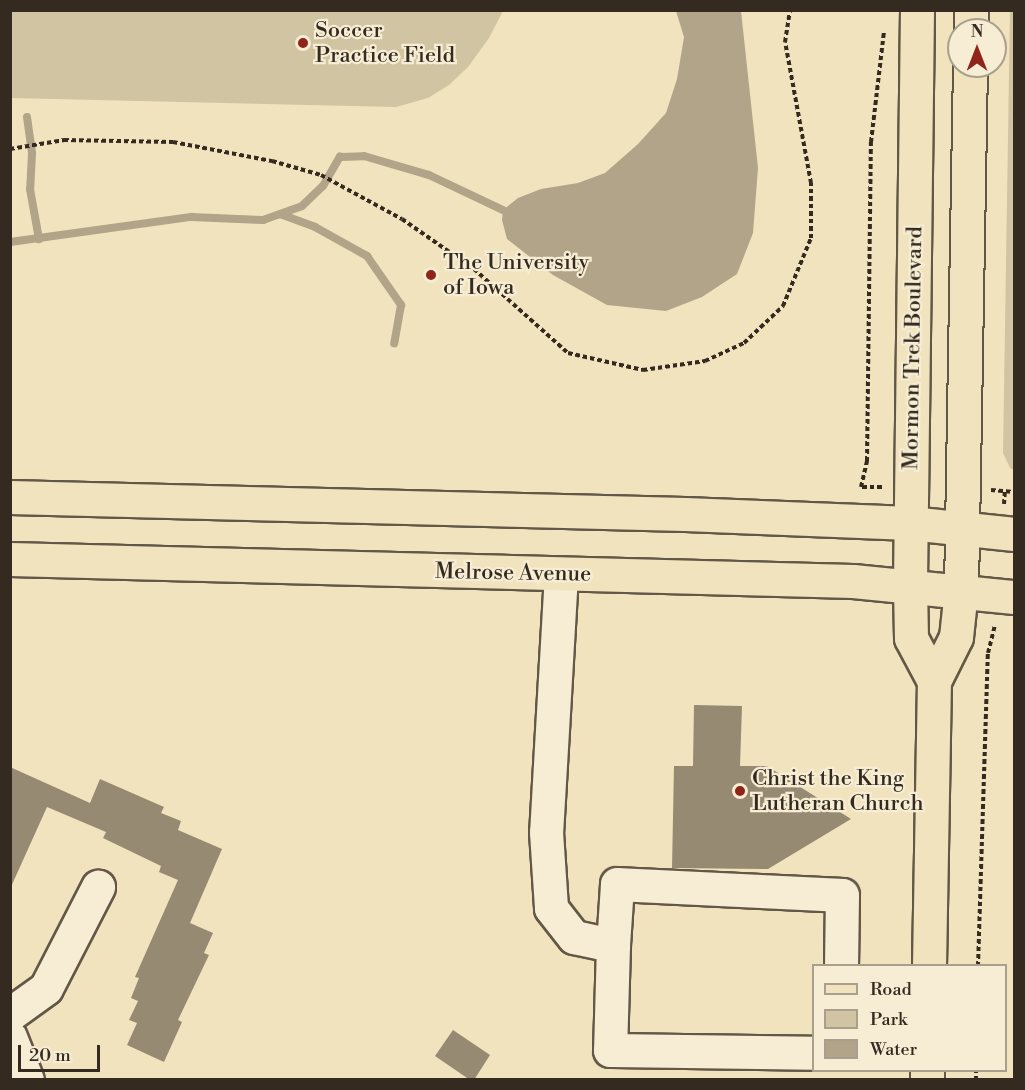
<!DOCTYPE html>
<style>
body{margin:0}
#map{position:relative;width:1025px;height:1090px;overflow:hidden;background:#f1e3bd;font-family:"Libre Bodoni",serif}
div>[style]{position:absolute}
.green>*{inset:0;background:#d1c4a2}
.water>*{inset:0;background:#b1a488}
.stream>*{height:8px;margin:-4px;padding:0 4px;transform-origin:4px;border-radius:4px;background:#b1a488}
.building>*{inset:0;background:#968a72}
.path>*{height:4px;margin-top:-2px;transform-origin:0;background:repeating-linear-gradient(90deg,#342a20 0 4.5px,transparent 0 7.5px)}
.roads{filter:drop-shadow(2px 0 #635847) drop-shadow(-2px 0 #635847) drop-shadow(0 2px #635847) drop-shadow(0 -2px #635847)}
.minor>*{height:33px;margin:-16.5px;padding:0 16.5px;transform-origin:16.5px;border-radius:16.5px;background:#f6edd4}
.major>*{height:33px;margin:-16.5px;padding:0 16.5px;transform-origin:16.5px;border-radius:16.5px;background:#f1e3bd}
.dots>*{width:16px;height:16px;translate:-50% -50%;box-sizing:border-box;border:3px solid #f6edd4;border-radius:50%}
span{translate:-50% -50%;white-space:nowrap;text-align:center;line-height:1.15;-webkit-text-stroke:4.5px #f6edd4;paint-order:stroke}
.poi-label{font-size:22px;color:#342a20}
.left{translate:0 -50%;text-align:left}
.street-label{font-size:22px;color:#342a20}
.frame{position:absolute;inset:0;border:12px solid #342a20;pointer-events:none}
.legend{position:absolute;left:812px;top:964px;width:195px;height:108px;box-sizing:border-box;background:#f6edd4;border:2px solid #a89f8c;margin:0;padding:8px 10px;list-style:none;font-size:18px;color:#342a20}
.legend li{display:flex;align-items:center;gap:12px;height:30px}
.legend b{width:30px;border:2px solid #a89f8c}
.north{position:absolute;left:947px;top:18px;width:60px;height:60px;box-sizing:border-box;background:#f6edd4;border:2px solid #a89f8c;border-radius:50%;rotate:0deg;font-size:16px;font-weight:700;line-height:24px;text-align:center;color:#342a20}
.north::after{content:'';display:block;margin:auto;width:21px;height:27px;background:#8f2418;clip-path:polygon(50% 0,100% 100%,50% 72%,0 100%)}
.scale{position:absolute;left:18px;top:1045px;width:82px;height:27px;box-sizing:border-box;border:3px solid #342a20;border-top:0;padding-left:8px;font-size:18px;line-height:21px;white-space:nowrap;color:#342a20;-webkit-text-stroke:4px #f6edd4;paint-order:stroke}
</style>
<div id="map">
<div class="green">
<i style="clip-path:polygon(11px 10px,503px 10px,503px 11px,489px 38px,468px 67px,449px 85px,428px 98px,396px 107px,11px 98px)"></i>
<i style="clip-path:polygon(1014px 10px,1014px 470px,1010px 468px,1003px 453px,1010px 11px)"></i>
</div>
<div class="water">
<i style="clip-path:polygon(676px 11px,741px 11px,758px 168px,753px 233px,737px 274px,702px 297px,666px 311px,607px 305px,553px 275px,507px 239px,502px 220px,503px 210px,518px 198px,541px 189px,578px 183px,605px 173px,638px 144px,666px 113px,677px 79px,684px 37px)"></i>
</div>
<div class="stream">
<i style="left:27px;top:117px;width:37px;rotate:82deg"></i>
<i style="left:32px;top:154px;width:35px;rotate:93deg"></i>
<i style="left:30px;top:189px;width:51px;rotate:79.8deg"></i>
<i style="left:280px;top:214px;width:37px;rotate:20deg"></i>
<i style="left:315px;top:227px;width:60px;rotate:29.1deg"></i>
<i style="left:367px;top:256px;width:60px;rotate:55.2deg"></i>
<i style="left:401px;top:305px;width:39px;rotate:100deg"></i>
<i style="left:10px;top:242px;width:183px;rotate:-7.9deg"></i>
<i style="left:191px;top:217px;width:72px;rotate:2.4deg"></i>
<i style="left:263px;top:220px;width:41px;rotate:-19.7deg"></i>
<i style="left:302px;top:206px;width:29px;rotate:-44deg"></i>
<i style="left:323px;top:186px;width:34px;rotate:-60deg"></i>
<i style="left:340px;top:157px;width:24px;rotate:-2deg"></i>
<i style="left:364px;top:156px;width:68px;rotate:16.3deg"></i>
<i style="left:429px;top:175px;width:82px;rotate:25.3deg"></i>
</div>
<div class="building">
<i style="clip-path:polygon(694px 705px,742px 706px,740px 766px,767px 766px,851px 819px,768px 869px,672px 868px,674px 766px,693px 766px)"></i>
<i style="clip-path:polygon(10px 767px,90px 803px,100px 779px,164px 807px,161px 813px,181px 821px,178px 830px,222px 849px,190px 923px,213px 933px,204px 953px,209px 955px,178px 1020px,182px 1022px,164px 1062px,127px 1045px,137px 1023px,129px 1020px,138px 1001px,131px 998px,139px 978px,135px 977px,178px 880px,159px 872px,161px 866px,103px 838px,106px 832px,47px 807px,10px 889px)"></i>
<i style="clip-path:polygon(453px 1030px,490px 1055px,474px 1080px,470px 1080px,435px 1056px)"></i>
</div>
<div class="path">
<i style="left:10px;top:149px;width:55px;rotate:-9.5deg"></i>
<i style="left:64px;top:140px;width:109px;rotate:1.1deg"></i>
<i style="left:173px;top:142px;width:101px;rotate:10.9deg"></i>
<i style="left:272px;top:161px;width:51px;rotate:15.9deg"></i>
<i style="left:321px;top:175px;width:92px;rotate:28.5deg"></i>
<i style="left:402px;top:219px;width:88px;rotate:34.8deg"></i>
<i style="left:474px;top:269px;width:126px;rotate:41.8deg"></i>
<i style="left:568px;top:353px;width:77px;rotate:12.8deg"></i>
<i style="left:643px;top:370px;width:63px;rotate:-8.3deg"></i>
<i style="left:705px;top:361px;width:43px;rotate:-24.8deg"></i>
<i style="left:744px;top:343px;width:54px;rotate:-43.5deg"></i>
<i style="left:783px;top:306px;width:74px;rotate:-67.6deg"></i>
<i style="left:811px;top:238px;width:55px;rotate:-90deg"></i>
<i style="left:811px;top:183px;width:143px;rotate:-100.4deg"></i>
<i style="left:785px;top:42px;width:32px;rotate:-81deg"></i>
<i style="left:882px;top:487px;width:21px;rotate:180deg"></i>
<i style="left:861px;top:487px;width:27px;rotate:-77deg"></i>
<i style="left:867px;top:461px;width:319px;rotate:-89.3deg"></i>
<i style="left:871px;top:142px;width:112px;rotate:-83.3deg"></i>
<i style="left:991px;top:490px;width:23px;rotate:5deg"></i>
<i style="left:1004px;top:504px;width:14px;rotate:-86deg"></i>
<i style="left:978px;top:966px;width:313px;rotate:-88.2deg"></i>
<i style="left:988px;top:653px;width:29px;rotate:-76deg"></i>
<i style="left:976px;top:1080px;width:10px;rotate:-90deg"></i>
</div>
<div class="roads">
<div class="minor">
<i style="left:561px;top:574px;width:258px;rotate:93.3deg"></i>
<i style="left:546px;top:832px;width:76px;rotate:86.2deg"></i>
<i style="left:551px;top:908px;width:37px;rotate:52deg"></i>
<i style="left:574px;top:937px;width:40px;rotate:12deg"></i>
<i style="left:613px;top:945px;width:105px;rotate:91.6deg"></i>
<i style="left:610px;top:1050px;width:204px;rotate:0.8deg"></i>
<i style="left:613px;top:945px;width:61px;rotate:-86.2deg"></i>
<i style="left:617px;top:884px;width:225px;rotate:2.8deg"></i>
<i style="left:842px;top:895px;width:71px;rotate:90.8deg"></i>
<i style="left:10px;top:1014px;width:44px;rotate:-35.8deg"></i>
<i style="left:46px;top:988px;width:114px;rotate:-62.8deg"></i>
<i style="left:10px;top:1037px;width:46px;rotate:68.4deg"></i>
</div>
<div class="major">
<i style="left:917px;top:10px;width:576px;rotate:90.7deg"></i>
<i style="left:910px;top:586px;width:52px;rotate:88.9deg"></i>
<i style="left:911px;top:638px;width:49px;rotate:61.9deg"></i>
<i style="left:971px;top:30px;width:20px;rotate:-90deg"></i>
<i style="left:10px;top:497px;width:675px;rotate:1.44deg"></i>
<i style="left:685px;top:514px;width:225px;rotate:2.3deg"></i>
<i style="left:910px;top:523px;width:105px;rotate:6deg"></i>
<i style="left:10px;top:559px;width:843px;rotate:1.49deg"></i>
<i style="left:853px;top:581px;width:162px;rotate:5.7deg"></i>
<i style="left:929px;top:966px;width:285px;rotate:-89deg"></i>
<i style="left:934px;top:681px;width:49px;rotate:-63.4deg"></i>
<i style="left:956px;top:637px;width:47px;rotate:-83.9deg"></i>
<i style="left:961px;top:590px;width:524px;rotate:-89.02deg"></i>
<i style="left:927px;top:1080px;width:10px;rotate:-90deg"></i>
</div>
</div>
<div class="dots">
<i style="left:303px;top:43px;background:#8f2418"></i>
<i style="left:431px;top:275px;background:#8f2418"></i>
<i style="left:740px;top:791px;background:#8f2418"></i>
</div>
<div class="poi-label">
<span class="left" style="left:315px;top:43px">Soccer<br>Practice Field</span>
<span class="left" style="left:443px;top:275px">The University<br>of Iowa</span>
<span class="left" style="left:752px;top:791px">Christ the King<br>Lutheran Church</span>
</div>
<div class="street-label">
<span style="left:913px;top:348px;rotate:-89deg">Mormon Trek Boulevard</span>
<span style="left:513px;top:573px;rotate:1deg">Melrose Avenue</span>
</div>
<div class="frame"></div>
<ul class="legend">
<li><b style="height:8px;background:#f1e3bd"></b>Road</li>
<li><b style="height:16px;background:#d1c4a2"></b>Park</li>
<li><b style="height:16px;background:#b1a488"></b>Water</li>
</ul>
<div class="north">N</div>
<div class="scale">20 m</div>
</div>
